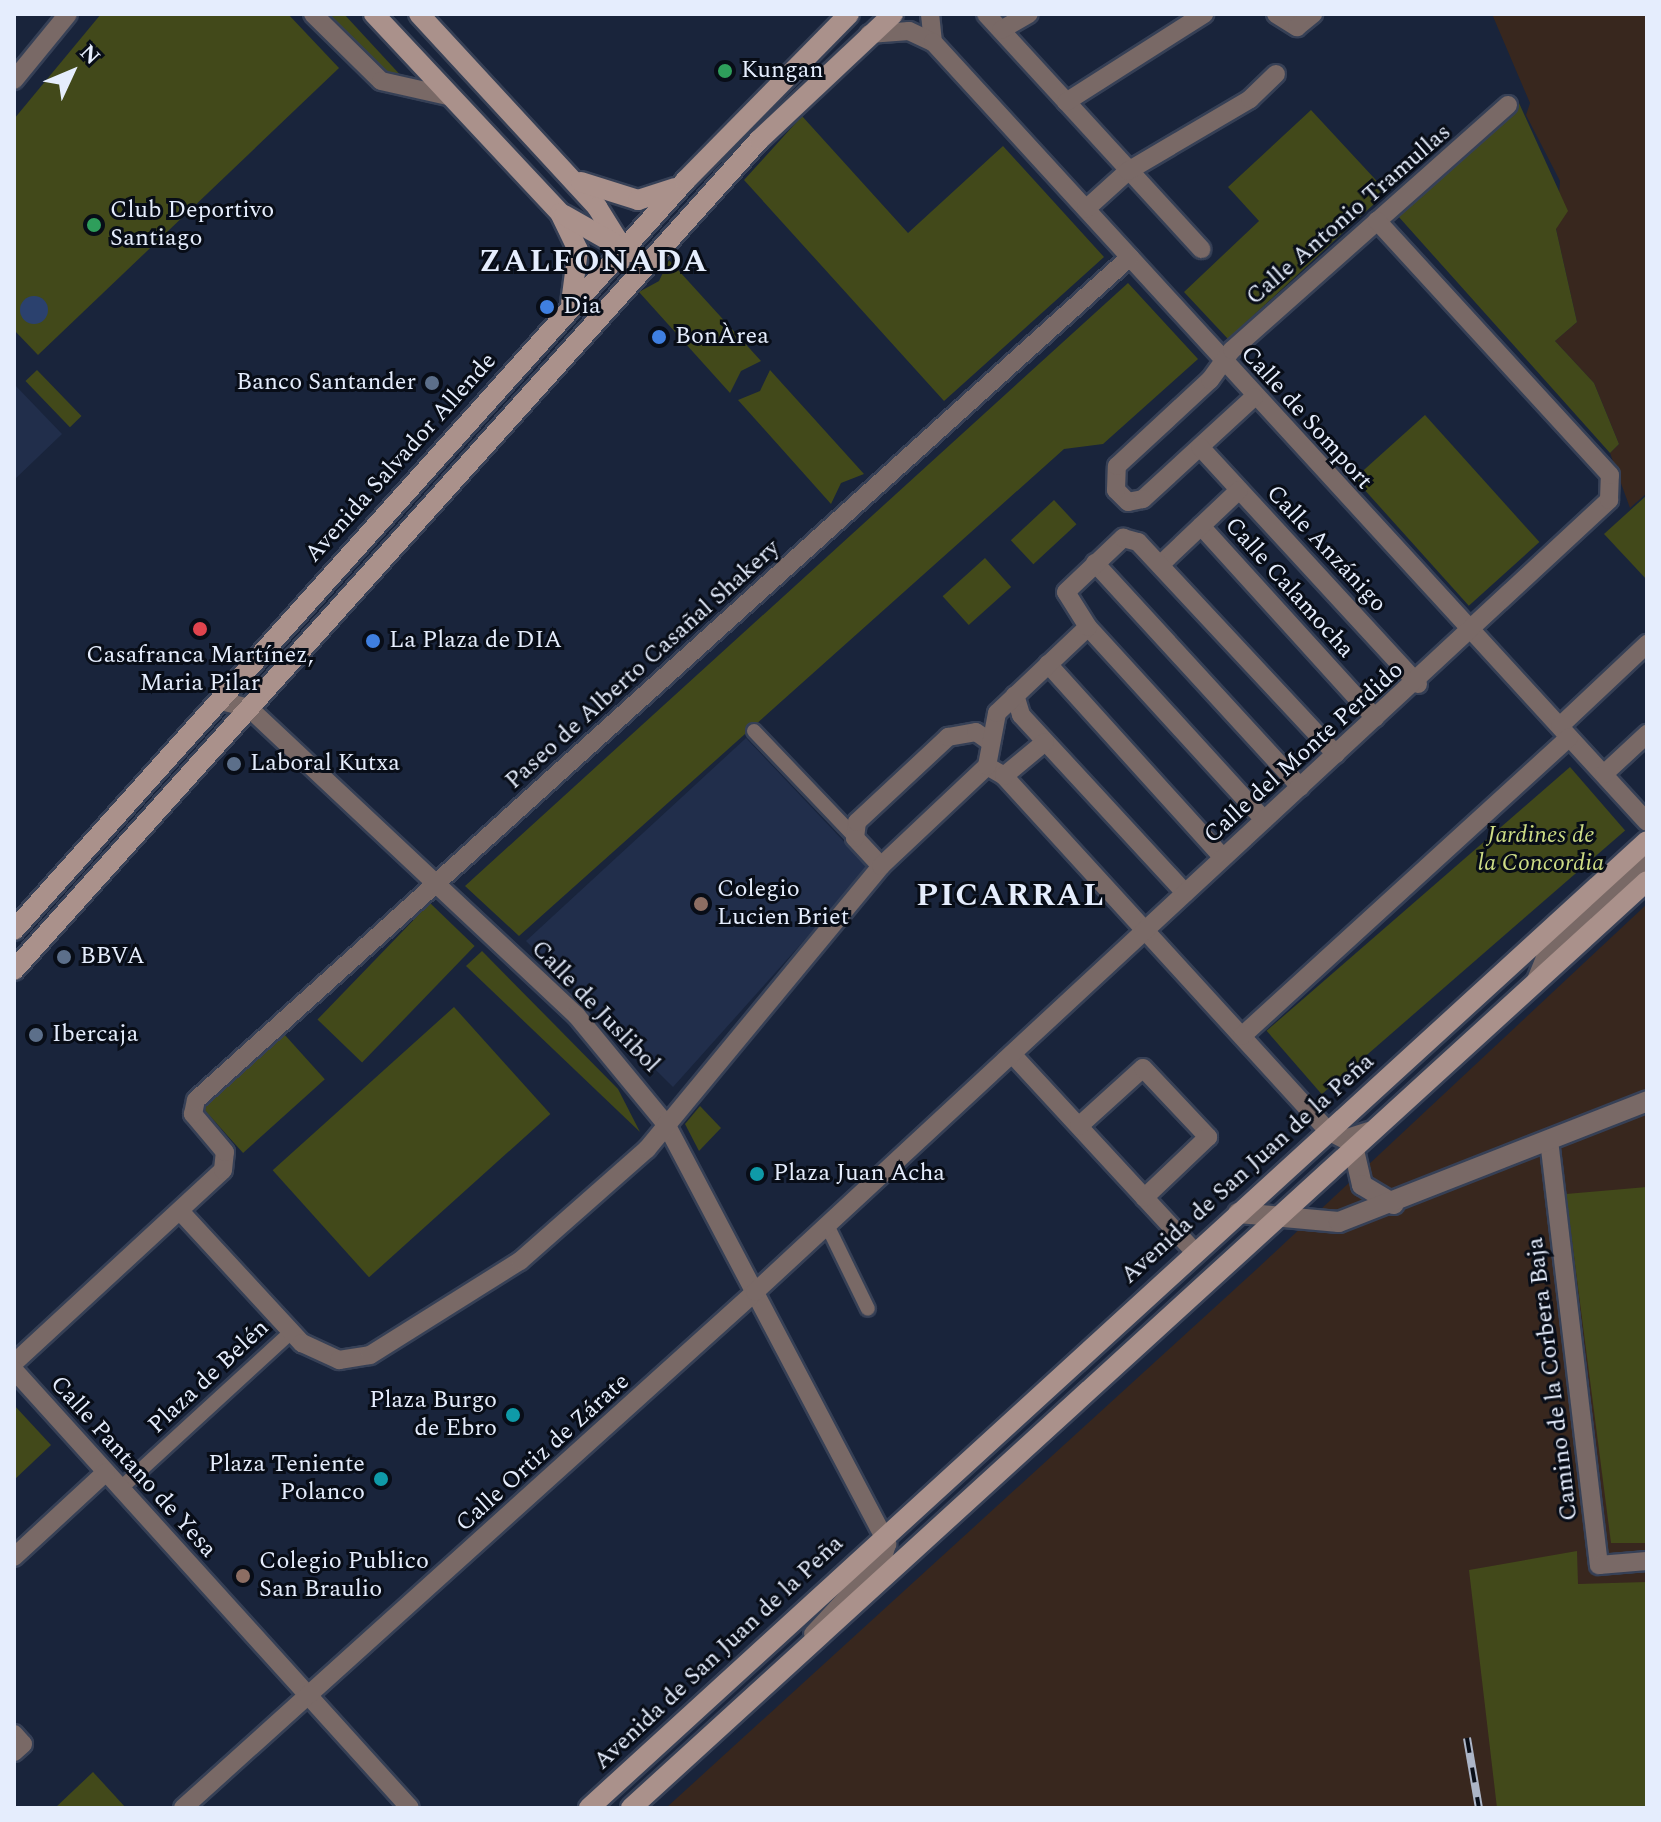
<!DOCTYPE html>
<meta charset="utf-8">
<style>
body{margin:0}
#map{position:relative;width:1661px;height:1822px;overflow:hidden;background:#19243b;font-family:Spectral,serif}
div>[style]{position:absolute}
.built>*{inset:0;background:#212e4b}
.industrial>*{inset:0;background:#38271e}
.green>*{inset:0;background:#42491a;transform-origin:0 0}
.water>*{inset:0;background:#2b416e}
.round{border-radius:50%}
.roads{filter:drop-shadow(2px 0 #364056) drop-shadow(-2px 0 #364056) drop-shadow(0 2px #364056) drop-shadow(0 -2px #364056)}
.pedestrian>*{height:14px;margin:-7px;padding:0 7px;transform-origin:7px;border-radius:7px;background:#796966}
.minor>*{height:18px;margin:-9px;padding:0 9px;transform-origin:9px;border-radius:9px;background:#796966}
.tertiary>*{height:20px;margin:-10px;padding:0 10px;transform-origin:10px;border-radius:10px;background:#796966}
.secondary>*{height:20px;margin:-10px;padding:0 10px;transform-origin:10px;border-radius:10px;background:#aa918b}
.rail>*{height:8px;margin-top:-4px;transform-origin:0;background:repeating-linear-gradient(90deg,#080d17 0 15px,#acb5c7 0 30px);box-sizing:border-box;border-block:2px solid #acb5c7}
.dots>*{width:22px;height:22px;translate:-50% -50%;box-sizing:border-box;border:4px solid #080d17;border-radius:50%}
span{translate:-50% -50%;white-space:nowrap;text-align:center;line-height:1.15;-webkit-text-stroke:6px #080d17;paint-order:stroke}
.poi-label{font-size:24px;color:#e5edfd}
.left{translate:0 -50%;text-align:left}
.right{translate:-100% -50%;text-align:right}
.street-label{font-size:24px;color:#e5edfd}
.park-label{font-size:24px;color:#cddc85;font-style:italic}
.district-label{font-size:32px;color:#e5edfd;font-weight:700;letter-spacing:2px}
.frame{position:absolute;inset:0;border:16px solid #e5edfd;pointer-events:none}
.north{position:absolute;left:32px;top:32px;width:80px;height:80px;-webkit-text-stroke:6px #080d17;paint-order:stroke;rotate:46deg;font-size:22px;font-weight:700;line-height:32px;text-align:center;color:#e5edfd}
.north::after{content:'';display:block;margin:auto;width:28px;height:36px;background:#e5edfd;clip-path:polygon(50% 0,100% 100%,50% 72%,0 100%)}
</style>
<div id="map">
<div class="built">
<i style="clip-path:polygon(14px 384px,62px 434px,14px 480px)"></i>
<i style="clip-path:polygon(746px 738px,869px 868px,673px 1087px,526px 941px)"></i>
</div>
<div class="industrial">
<i style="clip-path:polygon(1492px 14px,1647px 14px,1647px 493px,1630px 508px,1610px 453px,1619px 444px,1594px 383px,1555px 341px,1577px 322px,1556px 229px,1560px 181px,1526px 115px,1530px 103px)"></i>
<i style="clip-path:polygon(1647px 904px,1647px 1808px,666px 1808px,1259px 1267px)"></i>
</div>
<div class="green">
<i style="clip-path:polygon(101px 14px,288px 14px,339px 68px,38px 355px,14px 330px,14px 119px)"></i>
<i style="clip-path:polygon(325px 14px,344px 14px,404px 79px,382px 72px)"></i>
<i style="clip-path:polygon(1519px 103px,1568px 211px,1556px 229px,1577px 322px,1555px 341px,1594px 383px,1619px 444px,1610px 453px,1398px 216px)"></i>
<i style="clip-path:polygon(1311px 110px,1387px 192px,1228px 339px,1184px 292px,1259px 221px,1228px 187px)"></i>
<i style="clip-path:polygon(802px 116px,908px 233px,1003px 146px,1104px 257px,944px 401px,744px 180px)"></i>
<i style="clip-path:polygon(669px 260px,761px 361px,741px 371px,730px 393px,639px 292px,659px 281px)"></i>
<i style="clip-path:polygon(1128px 283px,1198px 359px,1103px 444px,1064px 449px,519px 936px,465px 886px)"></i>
<i style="left:37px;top:370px;width:64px;height:16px;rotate:46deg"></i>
<i style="clip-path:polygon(770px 370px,864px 474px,841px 483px,831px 504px,738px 400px,760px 391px)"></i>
<i style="left:1425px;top:415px;width:171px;height:95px;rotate:48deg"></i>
<i style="clip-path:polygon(1647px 495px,1647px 580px,1604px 534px)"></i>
<i style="left:1054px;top:500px;width:33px;height:59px;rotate:47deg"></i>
<i style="left:985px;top:558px;width:39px;height:57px;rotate:48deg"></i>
<i style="left:1570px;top:767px;width:84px;height:402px;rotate:49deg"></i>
<i style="left:430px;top:903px;width:62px;height:162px;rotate:44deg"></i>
<i style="clip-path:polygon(482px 951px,618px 1089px,640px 1132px,466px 966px)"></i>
<i style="left:454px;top:1007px;width:144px;height:244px;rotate:48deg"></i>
<i style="left:284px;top:1034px;width:61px;height:110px;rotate:48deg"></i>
<i style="clip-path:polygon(700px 1106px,721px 1128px,699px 1151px,685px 1124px)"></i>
<i style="clip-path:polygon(1647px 1187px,1647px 1543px,1611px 1543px,1566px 1194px)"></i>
<i style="clip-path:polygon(14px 1405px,51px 1445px,14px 1480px)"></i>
<i style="clip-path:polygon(1577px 1551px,1578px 1584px,1647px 1582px,1647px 1808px,1497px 1808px,1469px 1570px)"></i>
<i style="clip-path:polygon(93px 1772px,126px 1808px,55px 1808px)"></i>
</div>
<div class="water">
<i class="round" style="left:20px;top:296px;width:28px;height:28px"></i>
</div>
<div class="roads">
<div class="pedestrian">
<i style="left:754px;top:731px;width:144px;rotate:46.4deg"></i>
<i style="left:827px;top:1225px;width:93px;rotate:64deg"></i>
<i style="left:121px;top:1488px;width:231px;rotate:-42.5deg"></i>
</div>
<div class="minor">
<i style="left:313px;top:14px;width:95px;rotate:44.6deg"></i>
<i style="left:381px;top:81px;width:73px;rotate:12.7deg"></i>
<i style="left:930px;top:14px;width:28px;rotate:84deg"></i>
<i style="left:986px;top:14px;width:319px;rotate:47.5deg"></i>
<i style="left:1276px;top:14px;width:25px;rotate:32deg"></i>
<i style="left:1297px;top:27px;width:21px;rotate:-39deg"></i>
<i style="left:1001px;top:30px;width:32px;rotate:-30deg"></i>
<i style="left:869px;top:34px;width:40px;rotate:-4.3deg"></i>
<i style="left:909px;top:31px;width:26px;rotate:25deg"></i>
<i style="left:933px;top:42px;width:1057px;rotate:47.53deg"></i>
<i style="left:14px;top:80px;width:85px;rotate:-50.7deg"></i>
<i style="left:1066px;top:102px;width:164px;rotate:-32.5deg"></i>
<i style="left:1086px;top:209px;width:57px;rotate:-42.1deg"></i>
<i style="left:1128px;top:171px;width:142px;rotate:-30.5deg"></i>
<i style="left:1250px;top:99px;width:36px;rotate:-44deg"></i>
<i style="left:1254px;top:397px;width:151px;rotate:137.4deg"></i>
<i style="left:1143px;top:499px;width:15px;rotate:169deg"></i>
<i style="left:1128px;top:502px;width:17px;rotate:-135deg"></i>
<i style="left:1116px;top:490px;width:24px;rotate:-88deg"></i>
<i style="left:1117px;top:466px;width:127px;rotate:-42.8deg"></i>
<i style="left:1210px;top:380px;width:37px;rotate:-54deg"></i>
<i style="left:1232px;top:350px;width:369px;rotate:-41.6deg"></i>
<i style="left:1200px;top:447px;width:322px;rotate:47.4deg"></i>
<i style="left:1201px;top:526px;width:259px;rotate:47.8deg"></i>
<i style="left:1095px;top:563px;width:304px;rotate:47.5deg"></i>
<i style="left:1160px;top:565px;width:109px;rotate:-43.5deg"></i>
<i style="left:1088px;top:627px;width:261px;rotate:47.6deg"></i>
<i style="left:1048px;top:664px;width:261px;rotate:47.9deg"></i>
<i style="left:1015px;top:695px;width:21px;rotate:73deg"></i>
<i style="left:1021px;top:715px;width:242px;rotate:47.3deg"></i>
<i style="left:221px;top:701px;width:29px;rotate:14deg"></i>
<i style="left:249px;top:708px;width:449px;rotate:43.2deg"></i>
<i style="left:576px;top:1015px;width:141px;rotate:50.5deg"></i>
<i style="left:666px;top:1124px;width:475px;rotate:62.2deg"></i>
<i style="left:887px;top:1544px;width:17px;rotate:107deg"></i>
<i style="left:882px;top:1560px;width:101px;rotate:133deg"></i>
<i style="left:1560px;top:726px;width:120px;rotate:-43.3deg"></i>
<i style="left:987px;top:766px;width:20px;rotate:30deg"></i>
<i style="left:1004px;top:776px;width:481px;rotate:47.6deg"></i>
<i style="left:1328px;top:1131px;width:18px;rotate:27deg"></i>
<i style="left:1344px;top:1139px;width:26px;rotate:-18deg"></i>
<i style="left:1604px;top:774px;width:59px;rotate:-42.9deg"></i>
<i style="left:1004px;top:776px;width:53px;rotate:-39.7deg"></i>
<i style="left:881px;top:866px;width:38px;rotate:-133deg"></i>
<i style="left:855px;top:838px;width:16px;rotate:-83deg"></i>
<i style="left:857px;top:822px;width:125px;rotate:-43deg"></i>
<i style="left:948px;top:737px;width:28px;rotate:-10deg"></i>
<i style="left:976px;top:732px;width:16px;rotate:35deg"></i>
<i style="left:1534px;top:985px;width:31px;rotate:-68deg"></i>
<i style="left:1546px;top:956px;width:138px;rotate:-42.9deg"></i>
<i style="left:1242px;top:1036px;width:443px;rotate:-42.4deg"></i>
<i style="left:1012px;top:1054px;width:270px;rotate:47.3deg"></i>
<i style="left:1079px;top:1126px;width:86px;rotate:-42.2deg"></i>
<i style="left:1143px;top:1068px;width:95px;rotate:46.7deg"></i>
<i style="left:1208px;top:1137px;width:88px;rotate:136.4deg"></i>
<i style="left:1549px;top:1140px;width:428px;rotate:83.3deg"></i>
<i style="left:1599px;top:1565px;width:48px;rotate:-4.8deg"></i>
<i style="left:180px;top:1211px;width:180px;rotate:47.3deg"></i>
<i style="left:302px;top:1343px;width:41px;rotate:24.7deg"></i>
<i style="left:339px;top:1360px;width:31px;rotate:-9deg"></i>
<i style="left:370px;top:1355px;width:177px;rotate:-32.1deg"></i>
<i style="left:520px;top:1261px;width:169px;rotate:-41.4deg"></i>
<i style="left:647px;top:1149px;width:367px;rotate:-50.4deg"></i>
<i style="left:881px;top:866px;width:146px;rotate:-43.3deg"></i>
<i style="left:987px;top:766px;width:54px;rotate:-79.3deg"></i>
<i style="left:997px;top:713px;width:125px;rotate:-43.4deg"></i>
<i style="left:1088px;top:627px;width:41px;rotate:-122.2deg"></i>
<i style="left:1066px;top:592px;width:79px;rotate:-43.5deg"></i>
<i style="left:1123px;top:538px;width:16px;rotate:15deg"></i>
<i style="left:1138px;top:542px;width:290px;rotate:47deg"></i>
<i style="left:14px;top:1363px;width:284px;rotate:-42.7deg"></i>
<i style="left:223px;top:1170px;width:18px;rotate:-84deg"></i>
<i style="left:225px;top:1152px;width:50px;rotate:-130.1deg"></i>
<i style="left:193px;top:1114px;width:14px;rotate:-78deg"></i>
<i style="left:196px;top:1100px;width:1258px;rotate:-42.07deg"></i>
<i style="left:14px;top:1370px;width:590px;rotate:47.88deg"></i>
<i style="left:14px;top:1557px;width:125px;rotate:-42.7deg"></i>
<i style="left:14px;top:1734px;width:13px;rotate:48deg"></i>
<i style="left:23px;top:1744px;width:12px;rotate:138deg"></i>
<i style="left:183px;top:1808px;width:770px;rotate:-42.05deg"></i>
<i style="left:755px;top:1292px;width:1165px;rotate:-42.84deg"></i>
<i style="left:1609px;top:500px;width:25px;rotate:-88deg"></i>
<i style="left:1610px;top:475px;width:345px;rotate:-132.5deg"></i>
</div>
<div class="tertiary">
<i style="left:1353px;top:1146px;width:40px;rotate:77deg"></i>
<i style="left:1362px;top:1185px;width:37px;rotate:31deg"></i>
<i style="left:1238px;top:1213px;width:101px;rotate:5.1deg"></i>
<i style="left:1339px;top:1222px;width:331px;rotate:-21.4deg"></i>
</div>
<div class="secondary">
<i style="left:374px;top:14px;width:272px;rotate:46.9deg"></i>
<i style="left:560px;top:213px;width:41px;rotate:64.1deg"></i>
<i style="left:578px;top:250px;width:53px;rotate:97.5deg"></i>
<i style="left:419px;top:14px;width:263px;rotate:47.3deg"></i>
<i style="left:597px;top:207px;width:38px;rotate:58deg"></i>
<i style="left:617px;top:239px;width:23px;rotate:83deg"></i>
<i style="left:581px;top:182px;width:60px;rotate:17.5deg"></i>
<i style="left:638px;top:200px;width:39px;rotate:-18deg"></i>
<i style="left:564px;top:215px;width:75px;rotate:29.6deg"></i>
<i style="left:14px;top:930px;width:1006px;rotate:-48.14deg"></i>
<i style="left:685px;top:181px;width:234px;rotate:-45.5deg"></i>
<i style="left:14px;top:970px;width:1115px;rotate:-48.09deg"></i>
<i style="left:759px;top:140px;width:184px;rotate:-43.2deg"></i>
<i style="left:589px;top:1808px;width:1433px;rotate:-42.43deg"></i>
<i style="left:631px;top:1808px;width:1375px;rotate:-42.38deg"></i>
</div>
</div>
<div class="rail">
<i style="left:1467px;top:1738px;width:71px;rotate:80.3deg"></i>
</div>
<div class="dots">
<i style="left:725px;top:71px;background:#2e9e5b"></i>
<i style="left:94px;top:225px;background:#2e9e5b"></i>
<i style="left:547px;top:307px;background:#3f7fe0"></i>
<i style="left:659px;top:337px;background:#3f7fe0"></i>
<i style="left:432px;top:383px;background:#5c6f8a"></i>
<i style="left:200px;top:629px;background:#e0444e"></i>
<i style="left:373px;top:641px;background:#3f7fe0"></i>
<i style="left:234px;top:764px;background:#5c6f8a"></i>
<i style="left:701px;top:904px;background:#8d6e63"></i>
<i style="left:64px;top:957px;background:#5c6f8a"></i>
<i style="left:36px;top:1035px;background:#5c6f8a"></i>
<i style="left:757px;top:1174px;background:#0f9aa8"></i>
<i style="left:513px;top:1415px;background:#0f9aa8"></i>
<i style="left:381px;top:1479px;background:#0f9aa8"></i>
<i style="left:243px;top:1576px;background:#8d6e63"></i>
</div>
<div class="poi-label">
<span class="left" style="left:741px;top:71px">Kungan</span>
<span class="left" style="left:110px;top:225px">Club Deportivo<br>Santiago</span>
<span class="left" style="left:563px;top:307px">Dia</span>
<span class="left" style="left:675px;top:337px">BonÀrea</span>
<span class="right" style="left:416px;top:383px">Banco Santander</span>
<span class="left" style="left:389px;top:641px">La Plaza de DIA</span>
<span style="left:200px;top:670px">Casafranca Martínez,<br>Maria Pilar</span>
<span class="left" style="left:250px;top:764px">Laboral Kutxa</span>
<span class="left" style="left:717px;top:904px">Colegio<br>Lucien Briet</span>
<span class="left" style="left:80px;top:957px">BBVA</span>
<span class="left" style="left:52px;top:1035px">Ibercaja</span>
<span class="left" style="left:773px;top:1174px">Plaza Juan Acha</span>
<span class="right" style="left:497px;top:1415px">Plaza Burgo<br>de Ebro</span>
<span class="right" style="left:365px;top:1479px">Plaza Teniente<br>Polanco</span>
<span class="left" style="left:259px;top:1576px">Colegio Publico<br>San Braulio</span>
</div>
<div class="street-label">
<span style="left:1349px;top:215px;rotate:-41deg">Calle Antonio Tramullas</span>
<span style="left:1306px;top:418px;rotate:48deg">Calle de Somport</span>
<span style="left:401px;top:458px;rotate:-48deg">Avenida Salvador Allende</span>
<span style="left:1326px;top:549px;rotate:47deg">Calle Anzánigo</span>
<span style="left:1289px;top:588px;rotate:48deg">Calle Calamocha</span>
<span style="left:643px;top:665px;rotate:-42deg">Paseo de Alberto Casañal Shakery</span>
<span style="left:1304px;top:753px;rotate:-42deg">Calle del Monte Perdido</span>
<span style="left:595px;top:1007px;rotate:46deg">Calle de Juslibol</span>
<span style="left:1248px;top:1169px;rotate:-42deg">Avenida de San Juan de la Peña</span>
<span style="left:209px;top:1377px;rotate:-43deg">Plaza de Belén</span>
<span style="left:1553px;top:1379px;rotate:-97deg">Camino de la Corbera Baja</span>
<span style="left:543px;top:1453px;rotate:-42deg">Calle Ortiz de Zárate</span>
<span style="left:133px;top:1467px;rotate:48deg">Calle Pantano de Yesa</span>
<span style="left:719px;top:1653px;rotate:-43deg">Avenida de San Juan de la Peña</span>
</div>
<div class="park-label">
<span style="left:1541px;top:850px">Jardines de<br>la Concordia</span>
</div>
<div class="district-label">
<span style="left:594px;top:262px">ZALFONADA</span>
<span style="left:1011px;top:896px">PICARRAL</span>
</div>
<div class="frame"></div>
<div class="north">N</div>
</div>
